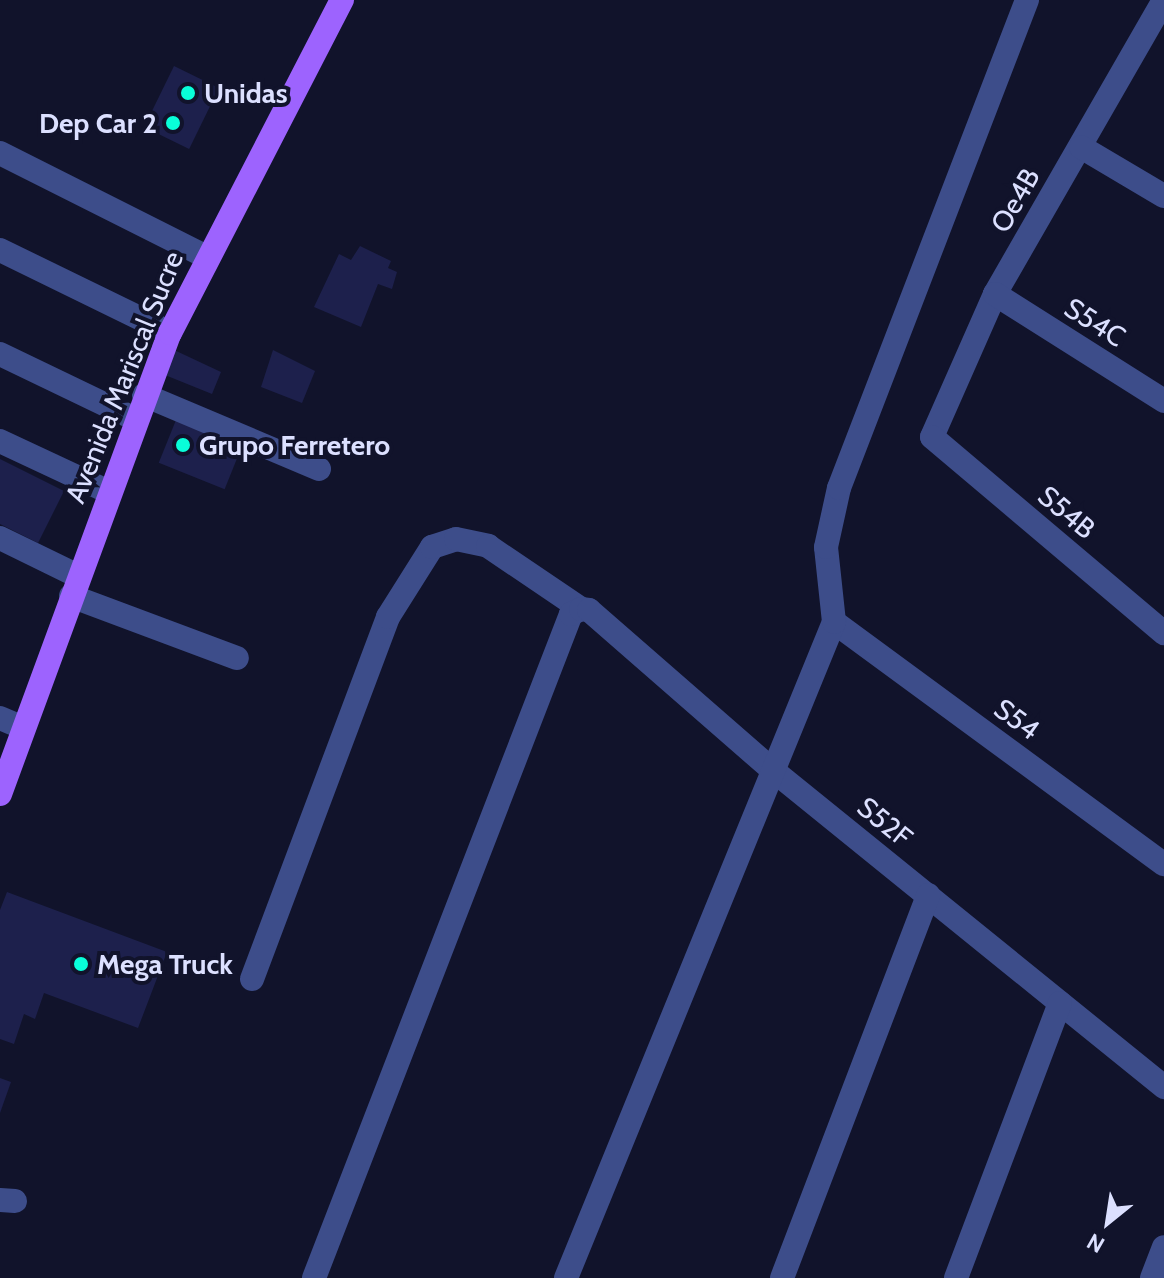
<!DOCTYPE html>
<style>
body{margin:0}
#map{position:relative;width:1164px;height:1278px;overflow:hidden;background:#11132b;font-family:Cabin,sans-serif}
div>[style]{position:absolute}
.building>*{inset:0;background:#1d204c;transform-origin:0 0}
.minor>*{height:24px;margin:-12px;padding:0 12px;transform-origin:12px;border-radius:12px;background:#3d4d8a}
.major>*{height:24px;margin:-12px;padding:0 12px;transform-origin:12px;border-radius:12px;background:#9d63fe}
.dots>*{width:22px;height:22px;translate:-50% -50%;box-sizing:border-box;border:4px solid #11132b;border-radius:50%}
span{translate:-50% -50%;white-space:nowrap;text-align:center;line-height:1.15;-webkit-text-stroke:8px #11132b;paint-order:stroke}
.poi-label{font-size:28px;color:#dce0ff;font-weight:700}
.left{translate:0 -50%;text-align:left}
.right{translate:-100% -50%;text-align:right}
.street-label{font-size:28px;color:#dce0ff}
.north{position:absolute;left:1068px;top:1182px;width:80px;height:80px;-webkit-text-stroke:6px #11132b;paint-order:stroke;rotate:210deg;font-size:22px;font-weight:700;line-height:32px;text-align:center;color:#dce0ff}
.north::after{content:'';display:block;margin:auto;width:28px;height:36px;background:#dce0ff;clip-path:polygon(50% 0,100% 100%,50% 72%,0 100%)}
</style>
<div id="map">
<div class="building">
<i style="left:174px;top:66px;width:50px;height:68px;rotate:26deg"></i>
<i style="clip-path:polygon(360px 246px,391px 261px,388px 268px,397px 272px,392px 289px,378px 284px,361px 327px,314px 307px,339px 254px,351px 260px)"></i>
<i style="clip-path:polygon(172px 349px,221px 372px,212px 394px,160px 373px)"></i>
<i style="clip-path:polygon(273px 350px,315px 371px,302px 403px,261px 387px)"></i>
<i style="left:176px;top:420px;width:71px;height:46px;rotate:22deg"></i>
<i style="clip-path:polygon(0 459px,64px 491px,38px 543px,0 524px)"></i>
<i style="clip-path:polygon(7px 892px,167px 952px,138px 1028px,44px 993px,35px 1019px,24px 1014px,14px 1044px,0 1039px,0 910px)"></i>
<i style="clip-path:polygon(0 1078px,11px 1082px,0 1113px)"></i>
</div>
<div class="minor">
<i style="left:1164px;top:0;width:339px;rotate:119.9deg"></i>
<i style="left:995px;top:294px;width:156px;rotate:113.8deg"></i>
<i style="left:932px;top:437px;width:304px;rotate:40.2deg"></i>
<i style="left:1081px;top:147px;width:96px;rotate:30.6deg"></i>
<i style="left:0;top:153px;width:229px;rotate:26.7deg"></i>
<i style="left:0;top:250px;width:189px;rotate:26deg"></i>
<i style="left:995px;top:294px;width:200px;rotate:32.3deg"></i>
<i style="left:0;top:354px;width:150px;rotate:25.7deg"></i>
<i style="left:144px;top:395px;width:190px;rotate:22.9deg"></i>
<i style="left:0;top:441px;width:120px;rotate:25.1deg"></i>
<i style="left:0;top:538px;width:87px;rotate:26deg"></i>
<i style="left:71px;top:596px;width:177px;rotate:20.5deg"></i>
<i style="left:834px;top:622px;width:409px;rotate:36.3deg"></i>
<i style="left:0;top:718px;width:25px;rotate:23deg"></i>
<i style="left:252px;top:979px;width:387px;rotate:-69.4deg"></i>
<i style="left:388px;top:617px;width:83px;rotate:-57.8deg"></i>
<i style="left:432px;top:547px;width:25px;rotate:-18deg"></i>
<i style="left:456px;top:539px;width:33px;rotate:12deg"></i>
<i style="left:488px;top:546px;width:112px;rotate:34.1deg"></i>
<i style="left:0;top:1200px;width:15px;rotate:4deg"></i>
<i style="left:314px;top:1278px;width:712px;rotate:-68.84deg"></i>
<i style="left:571px;top:614px;width:11px;rotate:-27deg"></i>
<i style="left:581px;top:609px;width:8px;rotate:7deg"></i>
<i style="left:589px;top:610px;width:247px;rotate:41.1deg"></i>
<i style="left:775px;top:772px;width:501px;rotate:39deg"></i>
<i style="left:566px;top:1278px;width:709px;rotate:-67.78deg"></i>
<i style="left:834px;top:622px;width:75px;rotate:-96.1deg"></i>
<i style="left:826px;top:547px;width:60px;rotate:-77.6deg"></i>
<i style="left:839px;top:488px;width:523px;rotate:-68.93deg"></i>
<i style="left:782px;top:1278px;width:410px;rotate:-69.1deg"></i>
<i style="left:956px;top:1278px;width:294px;rotate:-69.3deg"></i>
<i style="left:1152px;top:1278px;width:33px;rotate:-69deg"></i>
</div>
<div class="major">
<i style="left:0;top:794px;width:491px;rotate:-69.8deg"></i>
<i style="left:170px;top:333px;width:375px;rotate:-62.7deg"></i>
</div>
<div class="dots">
<i style="left:188px;top:93px;background:#09fed9"></i>
<i style="left:173px;top:123px;background:#09fed9"></i>
<i style="left:183px;top:445px;background:#09fed9"></i>
<i style="left:81px;top:964px;background:#09fed9"></i>
</div>
<div class="poi-label">
<span class="left" style="left:204px;top:93px">Unidas</span>
<span class="right" style="left:157px;top:123px">Dep Car 2</span>
<span class="left" style="left:199px;top:445px">Grupo Ferretero</span>
<span class="left" style="left:97px;top:964px">Mega Truck</span>
</div>
<div class="street-label">
<span style="left:1015px;top:200px;rotate:-60deg">Oe4B</span>
<span style="left:1095px;top:322px;rotate:32deg">S54C</span>
<span style="left:124px;top:377px;rotate:-68deg">Avenida Mariscal Sucre</span>
<span style="left:1067px;top:512px;rotate:40deg">S54B</span>
<span style="left:1017px;top:719px;rotate:36deg">S54</span>
<span style="left:885px;top:822px;rotate:39deg">S52F</span>
</div>
<div class="north">N</div>
</div>
